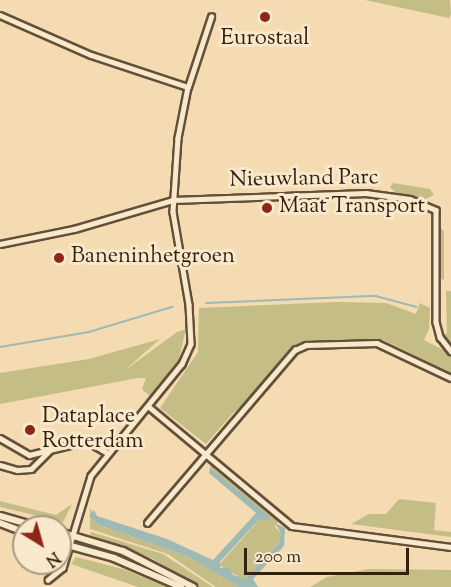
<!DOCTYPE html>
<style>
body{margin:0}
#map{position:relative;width:451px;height:587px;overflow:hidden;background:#f4dbb1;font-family:"Sorts Mill Goudy",serif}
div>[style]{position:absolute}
.green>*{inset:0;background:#c4bd86}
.water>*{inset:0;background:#9fb9b5}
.stream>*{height:1.5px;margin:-0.75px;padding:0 0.75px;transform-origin:0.75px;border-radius:0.75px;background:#9fb9b5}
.roads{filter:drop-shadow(2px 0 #644f38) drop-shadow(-2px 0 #644f38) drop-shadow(0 2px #644f38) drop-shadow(0 -2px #644f38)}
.street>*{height:4.5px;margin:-2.25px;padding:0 2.25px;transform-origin:2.25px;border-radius:2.25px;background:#f8e8cc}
.secondary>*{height:6px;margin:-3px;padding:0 3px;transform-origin:3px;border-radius:3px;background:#f8e8cc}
.dots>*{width:16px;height:16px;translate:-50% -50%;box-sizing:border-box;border:3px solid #f8e8cc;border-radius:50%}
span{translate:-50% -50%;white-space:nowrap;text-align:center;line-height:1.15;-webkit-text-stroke:6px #f8e8cc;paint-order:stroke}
.poi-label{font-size:22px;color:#34200f}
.left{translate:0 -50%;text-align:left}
.street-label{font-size:22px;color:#34200f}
.north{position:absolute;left:12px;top:515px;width:60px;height:60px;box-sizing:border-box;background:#f8e8cc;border:2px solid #aa9880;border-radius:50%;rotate:143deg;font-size:16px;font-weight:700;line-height:24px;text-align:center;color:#34200f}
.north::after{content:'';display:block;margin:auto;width:21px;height:27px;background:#8f2418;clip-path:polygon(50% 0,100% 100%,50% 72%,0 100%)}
.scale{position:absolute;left:244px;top:548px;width:165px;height:27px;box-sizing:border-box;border:3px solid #34200f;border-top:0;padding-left:8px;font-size:18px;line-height:21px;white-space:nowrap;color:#34200f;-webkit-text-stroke:4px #f8e8cc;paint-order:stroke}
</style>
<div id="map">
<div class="green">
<i style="clip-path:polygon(365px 0,450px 0,451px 14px,449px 18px)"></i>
<i style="clip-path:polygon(393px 183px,430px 189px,434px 195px,426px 199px,396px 193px,390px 187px)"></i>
<i style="clip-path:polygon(440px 228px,444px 231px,444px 280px,439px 277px)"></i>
<i style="clip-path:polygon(446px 291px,451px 291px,451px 346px,443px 337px,447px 333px)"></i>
<i style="clip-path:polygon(337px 302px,386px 303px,416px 314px,420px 303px,430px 308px,429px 329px,424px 340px,451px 354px,451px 373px,381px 339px,322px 341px,302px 351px,273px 382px,233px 413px,206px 444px,160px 408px,198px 352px,199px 308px)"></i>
<i style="clip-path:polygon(186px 329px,179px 359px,151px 397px,142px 389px,146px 378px,138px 378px,0 404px,0 373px,89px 359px,160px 339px,124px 371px,177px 332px)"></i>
<i style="clip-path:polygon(211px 461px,287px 526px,278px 522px,275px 527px,281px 533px,278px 544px,244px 580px,219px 565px,261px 518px,270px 518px,210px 468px)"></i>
<i style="clip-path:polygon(399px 499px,436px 503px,434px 530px,451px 532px,451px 537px,351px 524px,369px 514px,386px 514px)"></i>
<i style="clip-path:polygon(0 501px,56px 515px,72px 504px,63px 522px,0 507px)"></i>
<i style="clip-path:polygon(90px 507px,97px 524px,189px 557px,239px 587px,216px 587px,168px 554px,90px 529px)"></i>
<i style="clip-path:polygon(91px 532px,163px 554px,213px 587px,198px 587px,153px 559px,90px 535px)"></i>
<i style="clip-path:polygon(76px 557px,123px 569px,167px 587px,138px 587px,71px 564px)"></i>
<i style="clip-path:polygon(369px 569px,451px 570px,451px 587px,310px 587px,327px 577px)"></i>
</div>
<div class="water">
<i style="clip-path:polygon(210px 468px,270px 517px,267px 521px,261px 518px,253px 526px,220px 562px,220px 568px,229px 568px,233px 575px,245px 579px,278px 544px,281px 533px,275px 523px,285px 528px,284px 546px,253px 579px,258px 587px,239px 587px,189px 557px,97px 524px,89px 516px,94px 510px,97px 516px,167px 539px,213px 560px,256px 513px,209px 473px)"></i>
</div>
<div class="stream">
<i style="left:206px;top:303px;width:170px;rotate:-2.4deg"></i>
<i style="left:376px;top:296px;width:42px;rotate:15deg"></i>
<i style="left:0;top:347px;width:90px;rotate:-9.6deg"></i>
<i style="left:89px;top:332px;width:87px;rotate:-16.8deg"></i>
</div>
<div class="roads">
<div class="street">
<i style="left:0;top:15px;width:99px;rotate:23.7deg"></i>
<i style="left:91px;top:55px;width:102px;rotate:18.3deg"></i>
<i style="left:188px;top:87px;width:52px;rotate:101.1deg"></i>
<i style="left:178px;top:138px;width:74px;rotate:93.9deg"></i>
<i style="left:173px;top:212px;width:94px;rotate:80.2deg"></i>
<i style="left:189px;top:305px;width:39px;rotate:87deg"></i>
<i style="left:191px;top:344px;width:22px;rotate:114deg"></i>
<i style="left:182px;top:364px;width:144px;rotate:129.1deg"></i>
<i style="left:91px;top:476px;width:96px;rotate:106.9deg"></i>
<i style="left:63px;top:568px;width:19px;rotate:141deg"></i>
<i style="left:188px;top:87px;width:74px;rotate:-71.8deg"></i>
<i style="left:0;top:244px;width:76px;rotate:-11.5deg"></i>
<i style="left:74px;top:229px;width:103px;rotate:-16.3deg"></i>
<i style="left:173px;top:200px;width:193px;rotate:-2.1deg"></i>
<i style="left:366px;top:193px;width:44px;rotate:7.8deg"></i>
<i style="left:410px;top:199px;width:28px;rotate:23deg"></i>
<i style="left:436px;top:210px;width:112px;rotate:90deg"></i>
<i style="left:436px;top:322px;width:16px;rotate:75deg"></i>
<i style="left:440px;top:337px;width:18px;rotate:52deg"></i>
<i style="left:148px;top:406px;width:187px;rotate:39.8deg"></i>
<i style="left:292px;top:526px;width:160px;rotate:7.5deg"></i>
<i style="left:0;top:438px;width:34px;rotate:30deg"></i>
<i style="left:29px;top:455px;width:60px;rotate:-13.6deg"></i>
<i style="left:87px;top:441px;width:24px;rotate:30deg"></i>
<i style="left:0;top:465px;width:18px;rotate:16deg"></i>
<i style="left:17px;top:470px;width:14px;rotate:-4deg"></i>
<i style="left:31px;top:469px;width:25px;rotate:-45deg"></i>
<i style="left:147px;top:523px;width:228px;rotate:-49.5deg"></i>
<i style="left:295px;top:350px;width:12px;rotate:-24deg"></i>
<i style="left:306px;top:345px;width:71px;rotate:-1.6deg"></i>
<i style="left:377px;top:343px;width:82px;rotate:25.3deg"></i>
</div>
<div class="secondary">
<i style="left:0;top:516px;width:41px;rotate:15.8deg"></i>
<i style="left:0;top:523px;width:26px;rotate:21deg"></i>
<i style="left:60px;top:532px;width:66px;rotate:16.8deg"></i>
<i style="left:123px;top:551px;width:79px;rotate:27.2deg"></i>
<i style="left:60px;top:543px;width:56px;rotate:15.5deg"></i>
<i style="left:114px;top:558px;width:73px;rotate:23.4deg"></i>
</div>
</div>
<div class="dots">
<i style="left:265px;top:17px;background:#8f2418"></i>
<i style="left:267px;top:208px;background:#8f2418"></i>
<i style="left:59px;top:258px;background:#8f2418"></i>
<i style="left:30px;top:430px;background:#8f2418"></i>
</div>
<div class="poi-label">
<span style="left:265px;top:40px">Eurostaal</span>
<span class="left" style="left:279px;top:208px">Maat Transport</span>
<span class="left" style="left:71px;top:258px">Baneninhetgroen</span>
<span class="left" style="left:42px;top:430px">Dataplace<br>Rotterdam</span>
</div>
<div class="street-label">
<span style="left:304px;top:180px;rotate:-1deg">Nieuwland Parc</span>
</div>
<div class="north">N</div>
<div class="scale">200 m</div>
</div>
